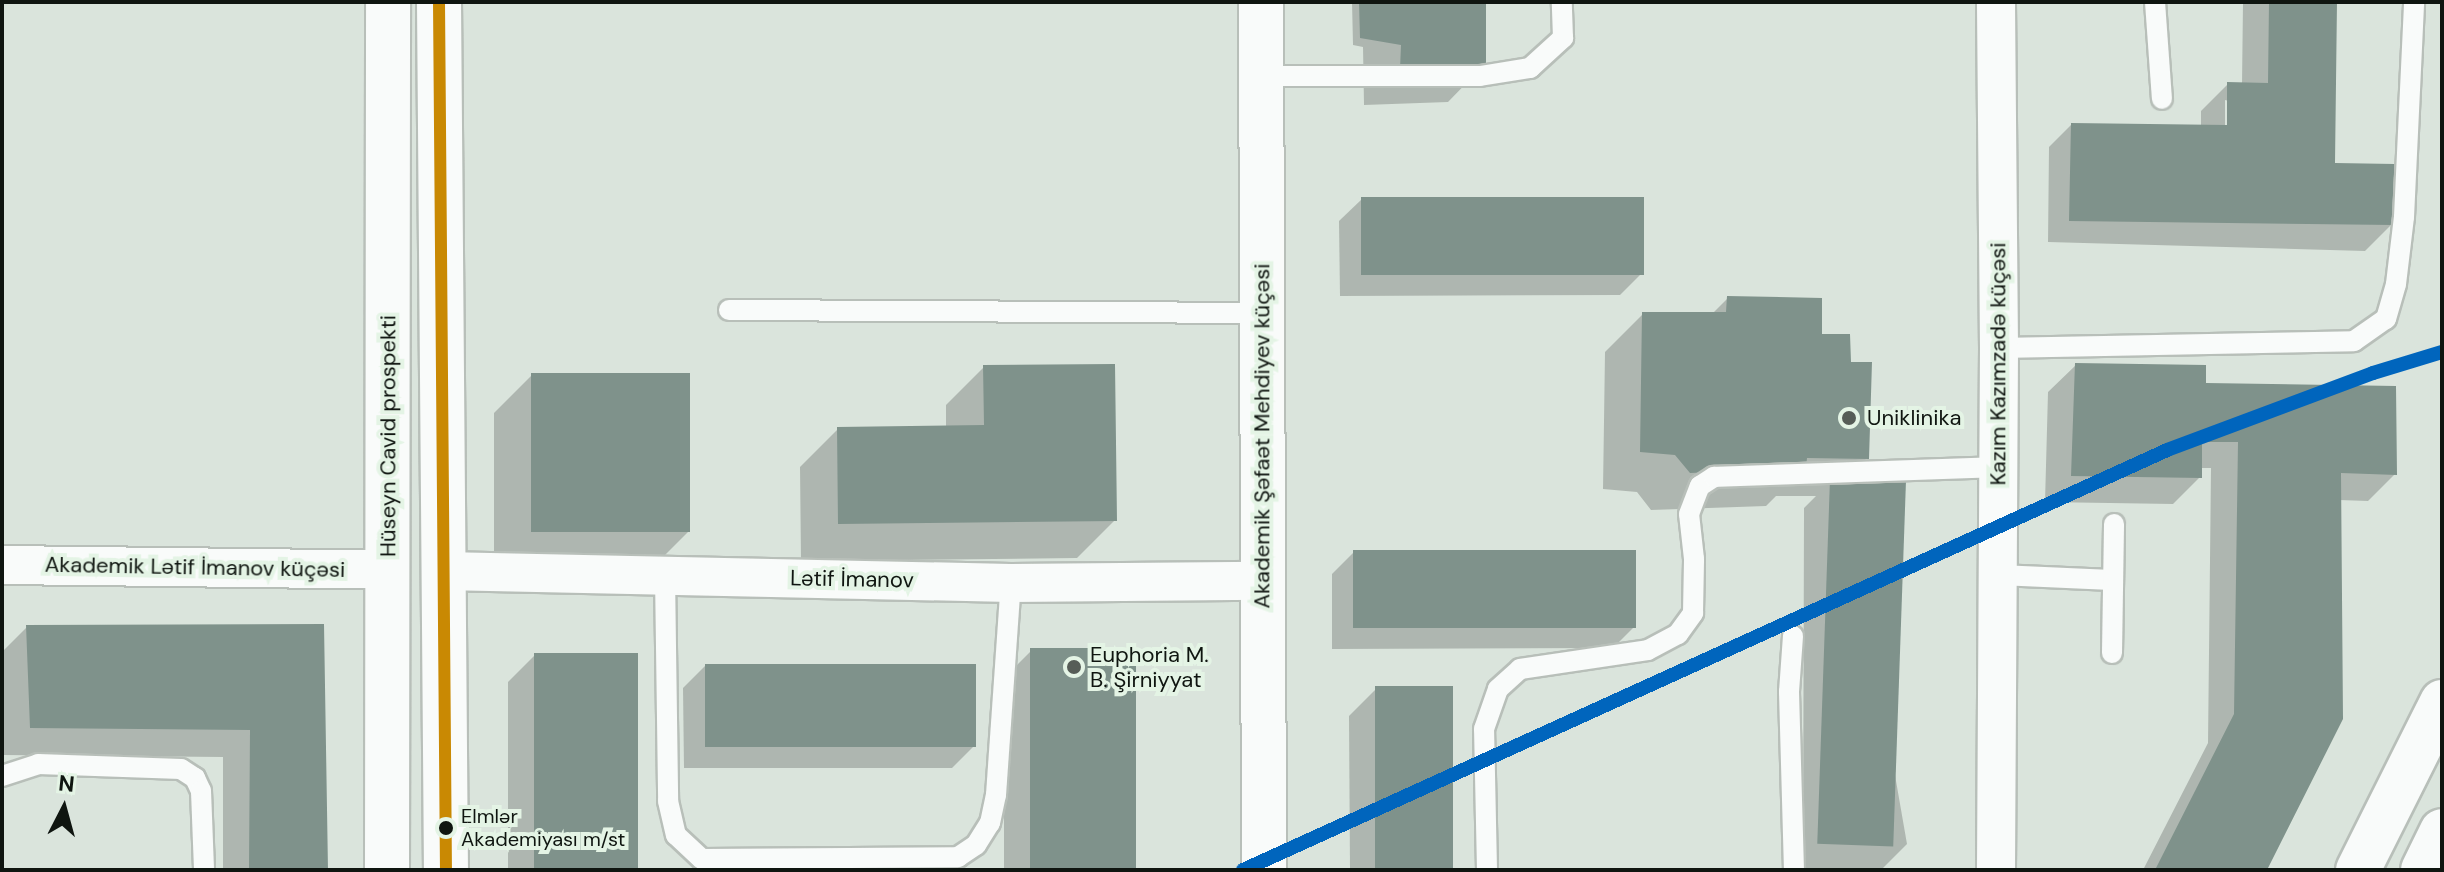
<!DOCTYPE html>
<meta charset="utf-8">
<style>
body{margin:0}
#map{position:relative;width:2444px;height:872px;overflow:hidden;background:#dae4dc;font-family:"DM Sans",sans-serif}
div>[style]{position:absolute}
.shadow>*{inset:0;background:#0003}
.building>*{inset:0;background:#7f928b;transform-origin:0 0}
.roads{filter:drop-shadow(2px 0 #b8bfb9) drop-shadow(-2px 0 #b8bfb9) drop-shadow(0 2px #b8bfb9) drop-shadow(0 -2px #b8bfb9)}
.service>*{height:20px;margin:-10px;padding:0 10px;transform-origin:10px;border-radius:10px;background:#f9fbfa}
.minor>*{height:38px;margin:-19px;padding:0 19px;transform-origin:19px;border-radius:19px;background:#f9fbfa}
.tertiary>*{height:44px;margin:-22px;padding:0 22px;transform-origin:22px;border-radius:22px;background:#f9fbfa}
.primary>*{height:44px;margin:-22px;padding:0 22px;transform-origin:22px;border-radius:22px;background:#f9fbfa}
.bus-1>*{height:12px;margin:-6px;padding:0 6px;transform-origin:6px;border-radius:6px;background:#c98903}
.metro-1>*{height:14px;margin:-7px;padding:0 7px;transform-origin:7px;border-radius:7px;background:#0065bd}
.dots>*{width:22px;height:22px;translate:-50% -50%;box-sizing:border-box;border:4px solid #e4f4e5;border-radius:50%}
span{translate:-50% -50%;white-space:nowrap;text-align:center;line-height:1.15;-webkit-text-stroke:8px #e4f4e5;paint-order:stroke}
.bus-label{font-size:20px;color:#0f1510}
.left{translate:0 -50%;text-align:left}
.street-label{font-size:22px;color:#0f1510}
.poi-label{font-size:22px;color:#0f1510}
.frame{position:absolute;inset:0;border:4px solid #0f1510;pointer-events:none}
.north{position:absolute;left:24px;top:768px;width:80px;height:80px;-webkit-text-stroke:6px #e4f4e5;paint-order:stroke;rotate:6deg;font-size:22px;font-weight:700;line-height:32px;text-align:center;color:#0f1510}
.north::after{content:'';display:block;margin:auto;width:28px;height:36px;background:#0f1510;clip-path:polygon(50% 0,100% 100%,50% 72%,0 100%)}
</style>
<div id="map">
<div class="shadow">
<i style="clip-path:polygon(1352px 2px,1484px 2px,1484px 65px,1448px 102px,1364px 105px,1363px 47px,1353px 45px)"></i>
<i style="clip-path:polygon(evenodd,2243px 2px,2335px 2px,2333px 165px,2392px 224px,2365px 251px,2048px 242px,2049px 147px,2071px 125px,2201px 127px,2201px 111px,2228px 84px,2242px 84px,2243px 2px,2225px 100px,2229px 101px,2229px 127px,2225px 127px,2225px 100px)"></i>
<i style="clip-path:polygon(1362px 199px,1642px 273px,1620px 295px,1340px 296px,1339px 221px)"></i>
<i style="clip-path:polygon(1728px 298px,1820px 336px,1849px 364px,1867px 458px,1844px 482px,1907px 844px,1881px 870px,1803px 870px,1804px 508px,1816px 496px,1776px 496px,1766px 506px,1651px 510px,1637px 492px,1603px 489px,1605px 352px,1643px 314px,1712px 314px)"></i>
<i style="clip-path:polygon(2076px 365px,2204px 384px,2395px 474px,2368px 501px,2339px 500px,2264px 870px,2143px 870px,2208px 743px,2211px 468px,2200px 468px,2200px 477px,2173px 504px,2045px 502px,2048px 392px)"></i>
<i style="clip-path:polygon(984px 367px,1115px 520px,1077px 558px,801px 561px,800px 467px,838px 429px,946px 428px,946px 405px)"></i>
<i style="clip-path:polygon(532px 375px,689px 531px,651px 569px,494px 569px,494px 413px)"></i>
<i style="clip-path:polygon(1354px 552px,1635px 626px,1613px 648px,1332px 649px,1332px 574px)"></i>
<i style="clip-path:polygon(322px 626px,326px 870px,223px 870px,223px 757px,3px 755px,2px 652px,27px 627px)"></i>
<i style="clip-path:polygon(1031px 651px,1134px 870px,1004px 870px,1004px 678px)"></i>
<i style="clip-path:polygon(535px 655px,636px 870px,508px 870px,508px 682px)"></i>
<i style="clip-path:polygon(705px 666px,974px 746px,952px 768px,684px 768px,683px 688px)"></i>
<i style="clip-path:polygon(1376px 689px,1452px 870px,1350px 870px,1349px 716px)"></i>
</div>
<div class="building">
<i style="clip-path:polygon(1359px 2px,1486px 2px,1486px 65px,1400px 69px,1401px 45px,1360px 38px)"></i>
<i style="clip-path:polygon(2269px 2px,2337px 2px,2335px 163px,2395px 164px,2394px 225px,2069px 221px,2071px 123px,2227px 125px,2227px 82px,2268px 83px)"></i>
<i style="left:1361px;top:197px;width:283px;height:78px"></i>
<i style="clip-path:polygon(1727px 296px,1822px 298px,1822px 334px,1850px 334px,1851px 362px,1872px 362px,1869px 459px,1807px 458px,1806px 468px,1690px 473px,1675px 455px,1640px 452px,1642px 312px,1726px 312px)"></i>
<i style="clip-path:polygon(2075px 363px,2206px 365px,2206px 383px,2396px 386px,2397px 475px,2341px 473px,2343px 719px,2267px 870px,2155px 870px,2234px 714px,2238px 442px,2202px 442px,2202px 478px,2071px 476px)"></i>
<i style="clip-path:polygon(1115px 364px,1117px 521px,838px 524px,837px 427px,984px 425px,983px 365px)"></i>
<i style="left:531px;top:373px;width:159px;height:159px"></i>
<i style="left:1830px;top:479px;width:76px;height:365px;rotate:2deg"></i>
<i style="left:1353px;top:550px;width:283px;height:78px"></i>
<i style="clip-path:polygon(324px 624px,328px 870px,249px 870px,250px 730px,30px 728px,26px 625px)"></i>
<i style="left:1136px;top:648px;width:222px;height:106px;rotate:90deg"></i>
<i style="left:534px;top:653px;width:104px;height:217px"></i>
<i style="left:705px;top:664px;width:271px;height:83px"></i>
<i style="left:1453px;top:686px;width:184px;height:78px;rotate:90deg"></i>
</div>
<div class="roads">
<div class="service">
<i style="left:2155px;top:2px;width:97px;rotate:85.9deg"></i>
<i style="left:1261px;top:76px;width:219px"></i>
<i style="left:1480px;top:76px;width:51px;rotate:-9.1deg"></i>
<i style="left:1530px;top:68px;width:45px;rotate:-42.3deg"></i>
<i style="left:1563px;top:38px;width:36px;rotate:-92deg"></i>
<i style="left:729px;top:310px;width:533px;rotate:0.32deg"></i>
<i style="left:1999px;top:348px;width:355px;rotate:-1.1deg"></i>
<i style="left:2354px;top:341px;width:39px;rotate:-35deg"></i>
<i style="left:2386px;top:319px;width:36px;rotate:-74deg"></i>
<i style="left:2396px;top:284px;width:67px;rotate:-83.2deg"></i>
<i style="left:2404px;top:217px;width:215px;rotate:-87.3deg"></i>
<i style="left:665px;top:575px;width:226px;rotate:89.2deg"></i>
<i style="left:668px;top:801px;width:35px;rotate:77deg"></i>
<i style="left:676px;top:835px;width:35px;rotate:43deg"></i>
<i style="left:702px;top:859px;width:256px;rotate:-0.4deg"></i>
<i style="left:958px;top:857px;width:22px;rotate:-34deg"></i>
<i style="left:976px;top:845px;width:26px;rotate:-58deg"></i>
<i style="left:990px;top:823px;width:29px;rotate:-78deg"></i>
<i style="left:996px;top:795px;width:213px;rotate:-86deg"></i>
<i style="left:1998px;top:575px;width:115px;rotate:2.5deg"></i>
<i style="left:1793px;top:636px;width:56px;rotate:94.1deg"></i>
<i style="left:1789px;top:692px;width:178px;rotate:88.4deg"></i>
<i style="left:2112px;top:653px;width:129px;rotate:-89.1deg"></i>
<i style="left:2px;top:776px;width:38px;rotate:-18deg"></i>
<i style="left:38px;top:764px;width:143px;rotate:2deg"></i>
<i style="left:181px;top:769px;width:17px;rotate:33deg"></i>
<i style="left:195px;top:778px;width:14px;rotate:65deg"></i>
<i style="left:201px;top:791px;width:79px;rotate:87.8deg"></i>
<i style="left:1487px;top:870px;width:141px;rotate:-91.2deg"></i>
<i style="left:1484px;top:729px;width:42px;rotate:-70.7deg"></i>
<i style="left:1498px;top:689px;width:30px;rotate:-42deg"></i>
<i style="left:1520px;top:669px;width:129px;rotate:-8.4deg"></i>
<i style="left:1648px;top:650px;width:34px;rotate:-28deg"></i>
<i style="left:1678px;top:634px;width:26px;rotate:-54deg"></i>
<i style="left:1693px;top:613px;width:54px;rotate:-88.9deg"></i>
<i style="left:1694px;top:559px;width:45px;rotate:-96.3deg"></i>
<i style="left:1689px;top:514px;width:30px;rotate:-69deg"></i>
<i style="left:1700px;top:486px;width:17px;rotate:-33deg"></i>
<i style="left:1714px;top:477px;width:284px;rotate:-2deg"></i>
</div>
<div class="minor">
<i style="left:2px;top:565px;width:386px;rotate:0.7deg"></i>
<i style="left:443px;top:571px;width:568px;rotate:1.21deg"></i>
<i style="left:1011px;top:583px;width:251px;rotate:-0.5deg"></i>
<i style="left:1996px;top:870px;width:522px;rotate:-89.67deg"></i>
<i style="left:1999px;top:348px;width:346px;rotate:-90.5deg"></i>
</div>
<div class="tertiary">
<i style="left:1261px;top:2px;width:868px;rotate:89.8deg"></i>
</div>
<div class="primary">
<i style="left:439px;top:2px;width:868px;rotate:89.54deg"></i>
<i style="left:387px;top:870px;width:868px;rotate:-89.93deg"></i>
<i style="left:2358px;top:870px;width:188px;rotate:-63.4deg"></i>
<i style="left:2423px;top:870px;width:43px;rotate:-64deg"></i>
</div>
</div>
<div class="bus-1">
<i style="left:439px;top:2px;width:868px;rotate:89.54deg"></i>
</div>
<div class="metro-1">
<i style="left:1243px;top:870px;width:1015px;rotate:-24.44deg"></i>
<i style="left:2167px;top:450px;width:220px;rotate:-20.5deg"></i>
<i style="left:2373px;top:373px;width:72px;rotate:-16.9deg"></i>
</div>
<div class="dots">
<i style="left:1849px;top:418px;background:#565d57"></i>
<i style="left:1074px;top:667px;background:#565d57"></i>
<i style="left:446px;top:828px;background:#0f1510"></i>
</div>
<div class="bus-label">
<span class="left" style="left:461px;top:828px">Elmlər<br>Akademiyası m/st</span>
</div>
<div class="street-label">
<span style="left:1998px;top:364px;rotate:-90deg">Kazım Kazımzadə küçəsi</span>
<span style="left:388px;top:436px;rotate:-90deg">Hüseyn Cavid prospekti</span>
<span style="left:1262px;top:436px;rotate:-90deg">Akademik Şəfaət Mehdiyev küçəsi</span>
<span style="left:195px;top:567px;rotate:1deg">Akademik Lətif İmanov küçəsi</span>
<span style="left:852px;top:579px;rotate:1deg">Lətif İmanov</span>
</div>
<div class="poi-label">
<span class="left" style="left:1867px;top:418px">Uniklinika</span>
<span class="left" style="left:1090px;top:667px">Euphoria M.<br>B. Şirniyyat</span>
</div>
<div class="frame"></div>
<div class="north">N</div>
</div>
